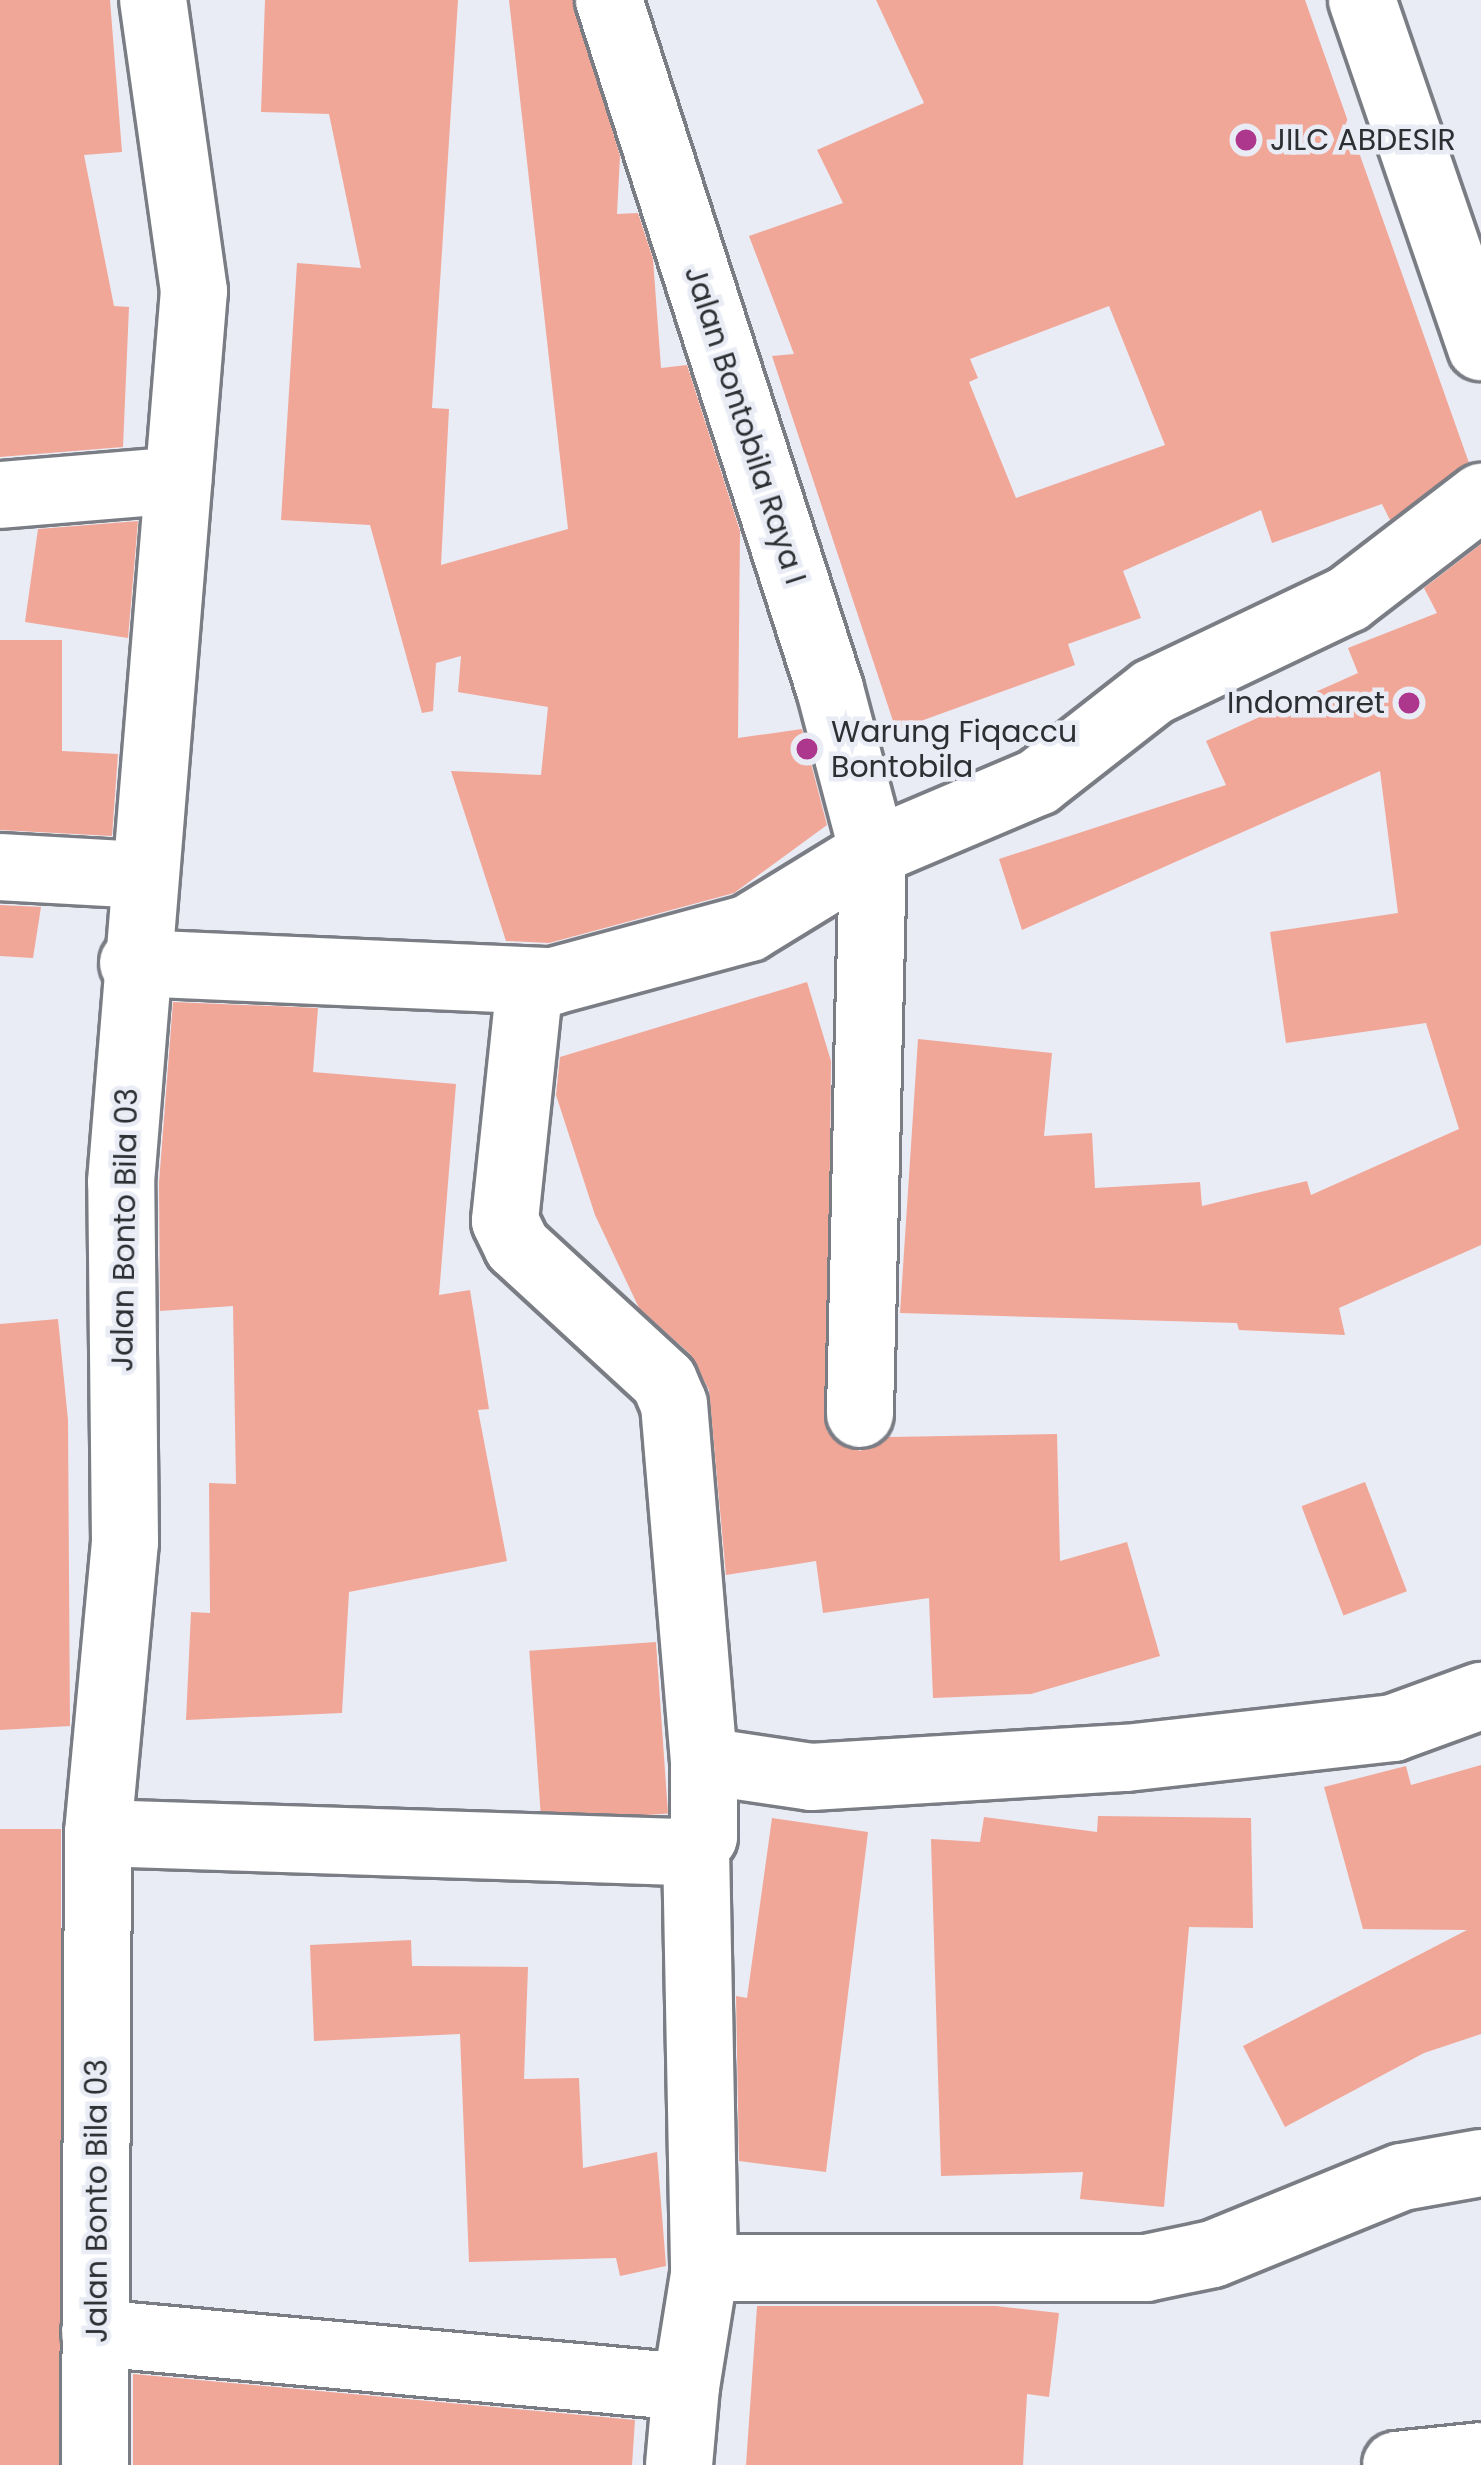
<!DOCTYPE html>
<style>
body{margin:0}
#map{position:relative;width:1481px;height:2465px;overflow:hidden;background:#e9ebf5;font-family:Poppins,sans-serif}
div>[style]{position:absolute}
.building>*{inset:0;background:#f1a797;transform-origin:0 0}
.roads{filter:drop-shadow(3px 0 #7b7d85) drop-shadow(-3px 0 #7b7d85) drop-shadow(0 3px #7b7d85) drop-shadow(0 -3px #7b7d85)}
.street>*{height:66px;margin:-33px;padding:0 33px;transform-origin:33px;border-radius:33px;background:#fff}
.secondary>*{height:66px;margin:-33px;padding:0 33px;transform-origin:33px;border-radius:33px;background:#fff}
.dots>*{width:33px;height:33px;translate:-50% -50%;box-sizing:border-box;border:6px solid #e9ebf5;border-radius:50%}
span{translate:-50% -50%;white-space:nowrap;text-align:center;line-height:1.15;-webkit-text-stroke:9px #e9ebf5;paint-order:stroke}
.poi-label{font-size:30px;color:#2e2f33}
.left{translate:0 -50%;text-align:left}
.right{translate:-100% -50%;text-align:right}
.street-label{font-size:30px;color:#2e2f33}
</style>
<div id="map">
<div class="building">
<i style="clip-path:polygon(0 0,110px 0,122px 152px,84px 155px,114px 306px,129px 307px,123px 447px,0 457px)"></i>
<i style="clip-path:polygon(265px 0,458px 0,432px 408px,449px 409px,441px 565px,568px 529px,509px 0,573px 0,620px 156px,617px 214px,638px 213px,653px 259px,661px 368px,687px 365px,740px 531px,738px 738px,802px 729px,827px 825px,734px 893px,549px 943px,506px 941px,451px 771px,541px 775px,548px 707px,458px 692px,461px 656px,436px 663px,433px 711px,422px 713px,370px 525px,281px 520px,297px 263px,361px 268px,329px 114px,261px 112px)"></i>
<i style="clip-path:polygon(evenodd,876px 0,1305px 0,1469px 463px,1390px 520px,1382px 504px,1272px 543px,1261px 510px,1123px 571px,1141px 618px,1068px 644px,1075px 665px,896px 730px,772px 356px,794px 354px,749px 236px,843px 203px,817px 150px,924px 103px,876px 0,1109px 306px,1165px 445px,1016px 498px,969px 382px,978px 378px,970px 359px,1109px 306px)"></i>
<i style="clip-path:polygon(138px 521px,128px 638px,25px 622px,38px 529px)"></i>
<i style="clip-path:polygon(1481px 544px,1481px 1245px,1339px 1308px,1345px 1335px,1239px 1330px,1237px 1323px,900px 1313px,918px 1039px,1052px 1053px,1044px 1136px,1092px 1133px,1095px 1188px,1200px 1182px,1202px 1206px,1307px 1181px,1311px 1195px,1459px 1129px,1426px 1023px,1286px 1043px,1270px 932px,1398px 913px,1380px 771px,1022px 930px,999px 859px,1226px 785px,1206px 741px,1358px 673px,1348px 648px,1437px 613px,1424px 588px)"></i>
<i style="clip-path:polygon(0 640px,62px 640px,62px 751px,118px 754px,112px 836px,0 830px)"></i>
<i style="clip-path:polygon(0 905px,41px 907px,33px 958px,0 956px)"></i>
<i style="clip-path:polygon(807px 982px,831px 1061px,827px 1431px,860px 1451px,889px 1437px,1057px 1434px,1060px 1561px,1127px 1542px,1160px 1656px,1031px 1694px,933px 1698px,929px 1598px,823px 1613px,816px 1561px,726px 1575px,709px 1390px,690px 1354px,639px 1308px,595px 1215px,556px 1095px,560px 1057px)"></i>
<i style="clip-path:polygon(173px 1002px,318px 1008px,313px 1072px,456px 1084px,439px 1295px,470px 1290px,489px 1409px,478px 1410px,507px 1561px,349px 1592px,342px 1713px,186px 1720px,191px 1612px,210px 1613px,209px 1483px,236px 1484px,233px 1306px,160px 1311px,159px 1183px)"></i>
<i style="clip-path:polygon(58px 1319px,68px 1420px,70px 1726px,0 1730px,0 1324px)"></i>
<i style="left:1365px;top:1482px;width:117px;height:68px;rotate:69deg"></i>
<i style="left:656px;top:1642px;width:172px;height:127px;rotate:86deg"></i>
<i style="clip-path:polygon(1481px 1765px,1481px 2034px,1424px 2053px,1285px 2127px,1243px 2046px,1467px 1930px,1363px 1929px,1324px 1787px,1406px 1766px,1411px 1785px)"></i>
<i style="clip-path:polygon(1098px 1816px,1251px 1818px,1253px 1928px,1189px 1927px,1164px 2207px,1080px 2199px,1083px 2172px,941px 2176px,931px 1839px,980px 1842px,984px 1817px,1097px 1832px)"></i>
<i style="clip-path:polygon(772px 1818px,868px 1832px,826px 2172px,739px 2161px,736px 1996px,747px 1998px)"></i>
<i style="left:61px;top:1829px;width:636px;height:63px;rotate:90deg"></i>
<i style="clip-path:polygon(411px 1940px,412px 1966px,528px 1967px,524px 2079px,579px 2078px,583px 2168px,657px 2152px,666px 2266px,620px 2276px,616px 2258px,469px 2262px,460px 2034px,314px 2041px,310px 1945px)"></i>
<i style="clip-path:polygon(757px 2306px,996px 2306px,1059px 2313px,1049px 2397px,1027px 2394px,1023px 2465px,746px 2465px)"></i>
<i style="clip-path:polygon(133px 2374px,635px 2420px,632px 2465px,133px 2465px)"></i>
</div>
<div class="roads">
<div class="street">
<i style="left:609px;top:0;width:724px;rotate:72.22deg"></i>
<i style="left:830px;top:689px;width:169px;rotate:75.2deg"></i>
<i style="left:873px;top:852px;width:562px;rotate:91.33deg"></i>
<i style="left:0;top:495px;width:179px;rotate:-4.8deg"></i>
<i style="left:0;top:867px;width:143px;rotate:3.2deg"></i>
<i style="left:133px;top:963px;width:420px;rotate:2.5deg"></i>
<i style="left:553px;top:981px;width:203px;rotate:-15.1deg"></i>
<i style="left:749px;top:928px;width:145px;rotate:-31.5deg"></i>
<i style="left:873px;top:852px;width:179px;rotate:-23deg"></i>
<i style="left:1038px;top:782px;width:146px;rotate:-38deg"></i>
<i style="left:1153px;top:692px;width:216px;rotate:-25.5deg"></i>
<i style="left:1348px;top:599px;width:168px;rotate:-37.5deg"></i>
<i style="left:530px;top:982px;width:240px;rotate:96deg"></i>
<i style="left:505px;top:1221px;width:28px;rotate:64deg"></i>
<i style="left:517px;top:1246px;width:200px;rotate:42.6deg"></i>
<i style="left:664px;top:1381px;width:25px;rotate:67deg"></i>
<i style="left:674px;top:1404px;width:358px;rotate:85.2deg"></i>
<i style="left:704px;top:1761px;width:108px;rotate:8.5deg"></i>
<i style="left:811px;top:1777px;width:316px;rotate:-3.5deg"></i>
<i style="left:1126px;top:1758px;width:269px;rotate:-6.4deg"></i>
<i style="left:1393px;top:1728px;width:94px;rotate:-20deg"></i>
<i style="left:98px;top:1833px;width:581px;rotate:1.87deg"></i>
<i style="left:679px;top:1852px;width:29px;rotate:-31deg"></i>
<i style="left:704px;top:1837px;width:76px;rotate:-90deg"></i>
<i style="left:696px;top:1848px;width:426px;rotate:88.9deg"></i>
<i style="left:95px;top:2333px;width:593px;rotate:5.22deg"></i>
<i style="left:686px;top:2387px;width:114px;rotate:-80.9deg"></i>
<i style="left:704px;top:2274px;width:11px;rotate:-34deg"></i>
<i style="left:713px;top:2268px;width:433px"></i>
<i style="left:1146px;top:2268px;width:68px;rotate:-11.8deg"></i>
<i style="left:1213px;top:2254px;width:204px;rotate:-22.2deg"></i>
<i style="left:1402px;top:2177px;width:80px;rotate:-10deg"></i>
<i style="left:95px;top:2465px;width:632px;rotate:-89.73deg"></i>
<i style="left:98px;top:1833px;width:292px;rotate:-84.7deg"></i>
<i style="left:125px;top:1542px;width:360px;rotate:-90.6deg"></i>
<i style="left:121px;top:1182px;width:894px;rotate:-85.32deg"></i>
<i style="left:194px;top:291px;width:294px;rotate:-98deg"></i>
<i style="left:679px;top:2465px;width:78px;rotate:-84.9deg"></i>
<i style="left:1396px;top:2465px;width:85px;rotate:-6deg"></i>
</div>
<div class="secondary">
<i style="left:1362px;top:0;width:367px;rotate:71.1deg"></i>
</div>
</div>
<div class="dots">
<i style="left:1246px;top:140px;background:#ae378e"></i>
<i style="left:1409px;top:703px;background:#ae378e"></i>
<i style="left:807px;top:749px;background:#ae378e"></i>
</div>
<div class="poi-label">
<span class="left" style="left:1270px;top:140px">JILC ABDESIR</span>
<span class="right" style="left:1385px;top:703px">Indomaret</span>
<span class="left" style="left:831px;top:749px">Warung Fiqaccu<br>Bontobila</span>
</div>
<div class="street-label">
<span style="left:745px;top:425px;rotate:72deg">Jalan Bontobila Raya I</span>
<span style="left:125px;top:1230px;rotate:-89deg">Jalan Bonto Bila 03</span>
<span style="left:97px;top:2201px;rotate:-90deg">Jalan Bonto Bila 03</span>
</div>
</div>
